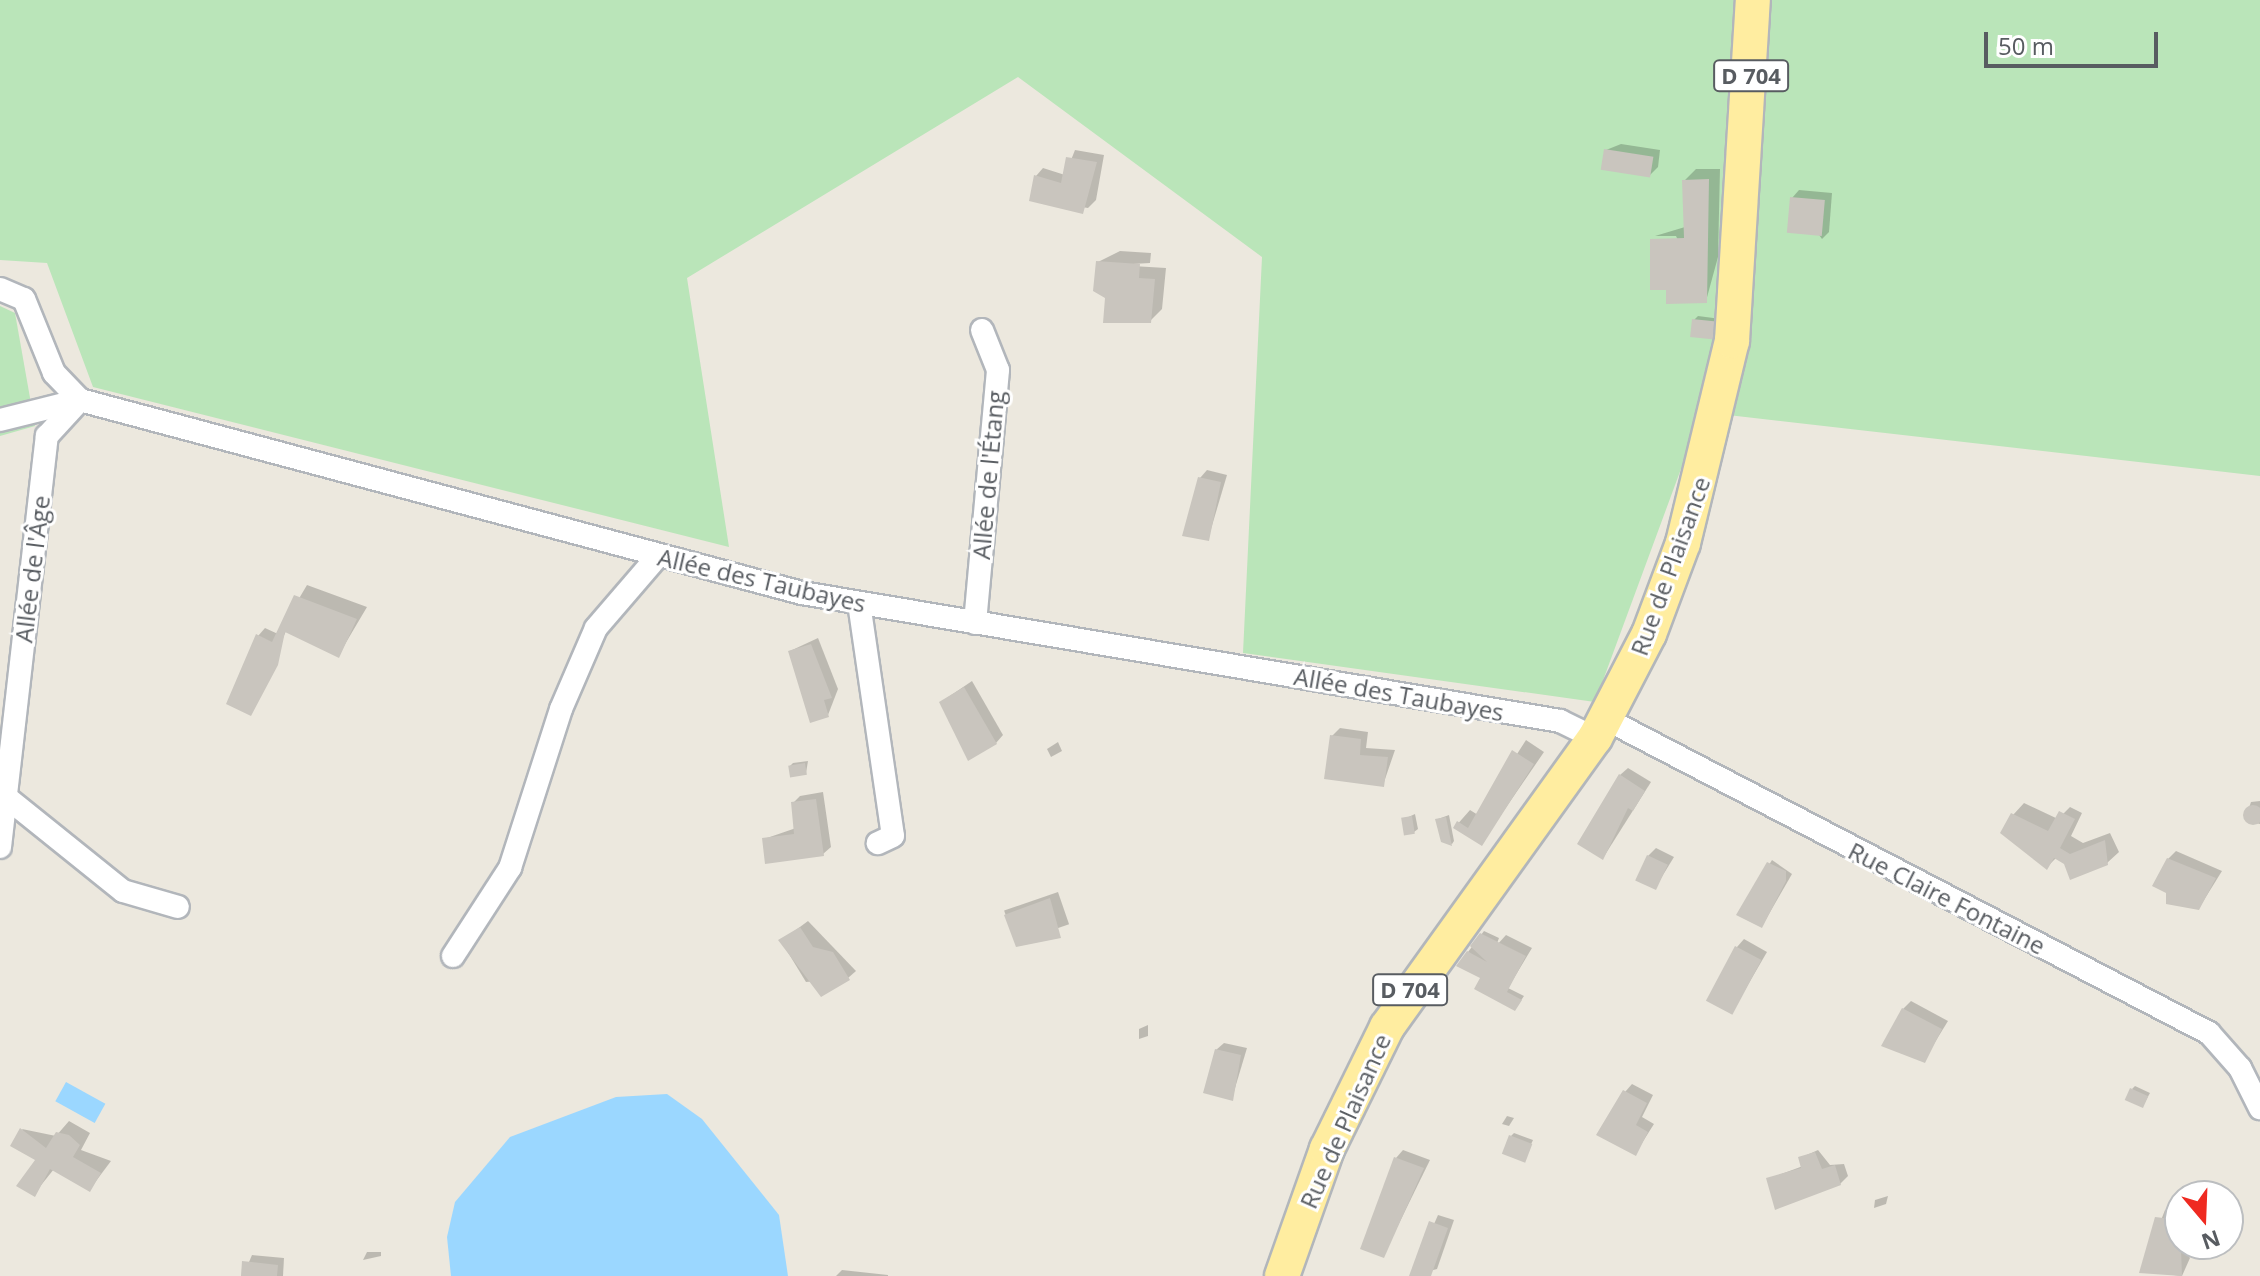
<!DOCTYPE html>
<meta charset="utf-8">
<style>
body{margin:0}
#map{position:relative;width:2260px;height:1276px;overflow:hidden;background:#ece8de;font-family:"Open Sans",sans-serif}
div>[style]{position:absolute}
.green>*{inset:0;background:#bae5b9}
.water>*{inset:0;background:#9bd7ff;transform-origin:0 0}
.shadow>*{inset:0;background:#0003;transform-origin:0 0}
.building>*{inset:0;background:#c9c5be;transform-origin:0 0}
.round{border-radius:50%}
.roads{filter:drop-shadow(2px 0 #b2b6bb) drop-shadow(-2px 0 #b2b6bb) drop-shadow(0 2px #b2b6bb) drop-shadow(0 -2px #b2b6bb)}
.minor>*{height:22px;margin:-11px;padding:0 11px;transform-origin:11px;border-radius:11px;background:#fff}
.primary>*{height:34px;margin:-17px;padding:0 17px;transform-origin:17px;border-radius:17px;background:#ffeda0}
span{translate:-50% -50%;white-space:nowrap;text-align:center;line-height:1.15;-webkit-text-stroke:6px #fff;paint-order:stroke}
.shield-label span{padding:2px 6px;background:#fff;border:2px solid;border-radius:6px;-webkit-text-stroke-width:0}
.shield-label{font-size:22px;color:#585c61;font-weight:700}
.street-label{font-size:24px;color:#585c61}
.north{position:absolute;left:2164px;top:1180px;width:80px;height:80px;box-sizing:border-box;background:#fff;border:2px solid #bcbec0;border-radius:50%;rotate:161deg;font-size:22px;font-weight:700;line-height:32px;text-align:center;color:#585c61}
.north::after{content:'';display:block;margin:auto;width:28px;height:36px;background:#ef2a21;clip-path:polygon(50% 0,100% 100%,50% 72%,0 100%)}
.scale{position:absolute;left:1984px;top:32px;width:174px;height:36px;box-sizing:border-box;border:4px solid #585c61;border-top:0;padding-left:10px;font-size:24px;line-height:28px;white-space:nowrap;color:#585c61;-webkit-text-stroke:6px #fff;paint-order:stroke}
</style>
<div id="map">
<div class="green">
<i style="clip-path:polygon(0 0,2260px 0,2260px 476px,1702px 412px,1595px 702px,1243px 653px,1262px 257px,1018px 77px,687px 278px,729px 547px,93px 387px,47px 263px,0 260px)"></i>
<i style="clip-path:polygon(0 306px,15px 313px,35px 426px,0 436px)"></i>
</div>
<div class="water">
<i style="left:66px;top:1082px;width:45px;height:22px;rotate:29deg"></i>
<i style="clip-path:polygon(667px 1094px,702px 1119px,779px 1215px,788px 1276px,451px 1276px,447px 1237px,455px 1202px,510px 1137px,616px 1097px)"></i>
</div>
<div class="shadow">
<i style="clip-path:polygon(1621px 144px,1660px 150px,1658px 167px,1650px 175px,1606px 150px)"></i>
<i style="clip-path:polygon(1075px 150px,1104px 155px,1096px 200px,1088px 208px,1031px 199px,1036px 176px,1043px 168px,1065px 175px)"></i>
<i style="clip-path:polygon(1696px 169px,1720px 169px,1718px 257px,1706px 301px,1676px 236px,1655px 236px,1685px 227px,1684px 181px)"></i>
<i style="clip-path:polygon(1799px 190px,1832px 193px,1829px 232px,1822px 239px,1792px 198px)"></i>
<i style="clip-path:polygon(1120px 251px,1151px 253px,1150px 263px,1116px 265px,1166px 268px,1162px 309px,1150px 321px,1113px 291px,1098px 262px)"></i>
<i style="clip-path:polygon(1698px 316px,1721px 319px,1719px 335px,1694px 320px)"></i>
<i style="clip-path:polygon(1207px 470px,1227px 475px,1208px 539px,1200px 478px)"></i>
<i style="clip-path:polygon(307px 585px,367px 607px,338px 656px,286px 631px,251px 713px,258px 636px,265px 628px,278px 634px)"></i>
<i style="clip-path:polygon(818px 638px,838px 689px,828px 715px,790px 651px)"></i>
<i style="clip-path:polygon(972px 681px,1003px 735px,996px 743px,941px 702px)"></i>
<i style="clip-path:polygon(1340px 728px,1368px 732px,1366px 748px,1395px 750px,1383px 785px,1332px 736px)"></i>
<i style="clip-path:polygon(1526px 740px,1544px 752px,1481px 844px,1455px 827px,1470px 810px,1478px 815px)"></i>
<i style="clip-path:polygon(1058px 742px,1062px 751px,1051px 757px,1047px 749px)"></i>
<i style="clip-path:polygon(808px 761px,806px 773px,790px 766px,793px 763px)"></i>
<i style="clip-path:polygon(1628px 768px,1651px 782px,1603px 858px,1620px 775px)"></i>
<i style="clip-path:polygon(823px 792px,831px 847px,823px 854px,764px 839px,796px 828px,793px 803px,800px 796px)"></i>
<i style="clip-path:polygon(2260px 801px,2260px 824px,2245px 820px,2251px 802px)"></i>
<i style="clip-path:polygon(2024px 803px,2058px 819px,2070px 807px,2082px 813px,2071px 836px,2083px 843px,2110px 833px,2119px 852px,2107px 863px,2057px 857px,2047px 867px,2013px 815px)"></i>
<i style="clip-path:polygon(1415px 814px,1418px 829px,1414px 832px,1404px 819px)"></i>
<i style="clip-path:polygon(1449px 815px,1454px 841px,1452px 844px,1442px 841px,1438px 819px)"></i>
<i style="clip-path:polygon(1656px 848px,1674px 857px,1655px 888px,1648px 856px)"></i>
<i style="clip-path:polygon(2176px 851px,2222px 871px,2199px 908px,2168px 859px)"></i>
<i style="clip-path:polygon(1772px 860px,1792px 874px,1762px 926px,1738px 914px)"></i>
<i style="left:1058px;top:892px;width:34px;height:57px;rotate:71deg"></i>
<i style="clip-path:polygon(808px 921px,856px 971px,848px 978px,806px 982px,781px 941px)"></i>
<i style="clip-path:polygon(1484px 931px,1499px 938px,1496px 946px,1506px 935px,1532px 948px,1508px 988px,1524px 996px,1518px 1005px,1482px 977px,1468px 952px)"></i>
<i style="clip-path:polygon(1744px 939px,1767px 952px,1732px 1012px,1737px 947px)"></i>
<i style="clip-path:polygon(1911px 1001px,1948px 1021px,1924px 1060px,1903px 1009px)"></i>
<i style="clip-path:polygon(1148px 1025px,1148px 1036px,1139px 1039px,1139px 1029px)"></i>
<i style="clip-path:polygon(1224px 1043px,1247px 1048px,1232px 1098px,1216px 1050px)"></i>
<i style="clip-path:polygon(1632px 1084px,1653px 1095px,1642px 1117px,1654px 1124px,1635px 1154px,1625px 1092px)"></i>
<i style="clip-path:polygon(2135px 1086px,2150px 1093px,2145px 1102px,2132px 1089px)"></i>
<i style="clip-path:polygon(1507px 1116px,1514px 1118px,1509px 1126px,1502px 1124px)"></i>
<i style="clip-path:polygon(69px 1121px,90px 1133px,81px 1150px,111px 1161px,90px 1189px,54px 1169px,34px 1194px,38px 1160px,22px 1129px,56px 1136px)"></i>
<i style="clip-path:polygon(1514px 1133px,1533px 1140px,1524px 1160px,1510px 1137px)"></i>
<i style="clip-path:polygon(1403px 1150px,1430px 1160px,1383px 1256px,1396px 1158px)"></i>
<i style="clip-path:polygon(1818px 1150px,1830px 1165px,1844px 1164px,1848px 1176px,1840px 1184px,1768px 1179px,1803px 1166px,1800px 1158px)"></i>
<i style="clip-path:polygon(1888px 1196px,1886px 1204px,1874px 1208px,1875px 1200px)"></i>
<i style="clip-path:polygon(2165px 1210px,2180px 1212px,2180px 1244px,2190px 1258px,2182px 1276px,2141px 1271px)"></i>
<i style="clip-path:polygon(1438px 1215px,1454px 1220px,1437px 1269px,1411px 1276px)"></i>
<i style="clip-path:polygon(367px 1252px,381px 1252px,381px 1256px,363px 1260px)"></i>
<i style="clip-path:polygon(252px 1255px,284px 1258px,283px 1276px,243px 1276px)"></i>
<i style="clip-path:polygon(842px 1270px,888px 1275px,888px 1276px,836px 1276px)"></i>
</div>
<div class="building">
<i style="left:1604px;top:149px;width:50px;height:21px;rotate:9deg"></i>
<i style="clip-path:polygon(1066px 157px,1097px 162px,1083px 214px,1029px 201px,1034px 175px,1061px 183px)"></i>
<i style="clip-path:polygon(1709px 179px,1707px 303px,1666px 304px,1666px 290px,1650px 290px,1650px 239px,1684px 238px,1682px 180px)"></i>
<i style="left:1790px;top:197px;width:35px;height:36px;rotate:5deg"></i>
<i style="clip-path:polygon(1096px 261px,1140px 264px,1139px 278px,1155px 279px,1151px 323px,1103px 323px,1105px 298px,1093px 291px)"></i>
<i style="left:1692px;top:319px;width:27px;height:18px;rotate:6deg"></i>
<i style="clip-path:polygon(1198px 477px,1221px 482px,1209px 541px,1182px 536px)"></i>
<i style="clip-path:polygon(294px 595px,357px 619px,339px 658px,285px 632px,278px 665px,251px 716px,226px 704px,256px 634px,272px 642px)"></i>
<i style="clip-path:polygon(811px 644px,832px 698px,824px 700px,829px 717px,810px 723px,788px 651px)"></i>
<i style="clip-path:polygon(964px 687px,997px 744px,968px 761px,939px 702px)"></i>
<i style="clip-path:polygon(1330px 735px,1361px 739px,1360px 755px,1388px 757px,1384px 787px,1324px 779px)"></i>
<i style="clip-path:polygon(1512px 750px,1534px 764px,1482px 846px,1453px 828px,1457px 821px,1468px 828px)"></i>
<i style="left:805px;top:763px;width:12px;height:17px;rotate:81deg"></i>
<i style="clip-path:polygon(1619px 774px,1645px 791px,1633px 811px,1628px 808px,1603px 860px,1577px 844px)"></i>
<i style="clip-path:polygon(816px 799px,824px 856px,765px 864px,762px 838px,794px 834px,791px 802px)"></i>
<i class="round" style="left:2243px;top:805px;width:20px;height:20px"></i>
<i style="clip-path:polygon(2059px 811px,2075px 819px,2060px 848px,2070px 854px,2105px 840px,2108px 865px,2070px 880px,2064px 864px,2054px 858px,2047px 870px,2000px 833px,2011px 813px,2048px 831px)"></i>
<i style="left:1412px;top:816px;width:18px;height:11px;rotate:81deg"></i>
<i style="clip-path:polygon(1446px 817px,1452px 846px,1441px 842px,1435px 819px)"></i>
<i style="left:1647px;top:855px;width:23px;height:28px;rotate:25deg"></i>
<i style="clip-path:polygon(2167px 858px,2216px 878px,2199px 910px,2166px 904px,2166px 893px,2152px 886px)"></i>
<i style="clip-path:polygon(1767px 862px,1786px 871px,1786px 881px,1762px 928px,1736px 915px)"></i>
<i style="clip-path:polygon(1050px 898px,1061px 938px,1016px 947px,1004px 915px)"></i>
<i style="clip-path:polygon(800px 927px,813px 947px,833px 952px,850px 980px,821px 997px,778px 940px)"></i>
<i style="clip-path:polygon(1480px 933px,1526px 956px,1507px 992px,1522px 1000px,1515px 1011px,1474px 989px,1480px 978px,1456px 966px,1467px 951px,1487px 962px,1470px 946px)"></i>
<i style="left:1735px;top:946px;width:30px;height:62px;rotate:28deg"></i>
<i style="clip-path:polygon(1902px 1008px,1942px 1029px,1925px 1063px,1881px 1046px)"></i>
<i style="clip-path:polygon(1215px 1049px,1241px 1055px,1233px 1101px,1203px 1093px)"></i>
<i style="left:2130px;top:1088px;width:20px;height:13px;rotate:24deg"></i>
<i style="clip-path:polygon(1623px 1090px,1647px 1103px,1636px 1125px,1648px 1132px,1636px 1156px,1596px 1135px)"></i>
<i style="clip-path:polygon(20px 1128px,46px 1148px,56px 1132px,69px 1135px,80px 1145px,73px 1157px,101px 1173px,90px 1192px,50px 1169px,35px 1197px,16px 1186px,35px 1160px,10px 1146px)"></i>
<i style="left:1509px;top:1135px;width:25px;height:20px;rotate:21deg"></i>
<i style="clip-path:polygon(1815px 1152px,1822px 1169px,1835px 1165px,1841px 1185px,1775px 1210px,1766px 1178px,1801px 1168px,1798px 1157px)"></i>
<i style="clip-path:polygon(1394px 1157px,1424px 1168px,1384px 1258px,1360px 1249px)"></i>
<i style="clip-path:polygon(2155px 1217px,2180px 1220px,2182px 1276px,2139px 1273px)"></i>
<i style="clip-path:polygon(1429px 1221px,1448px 1228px,1431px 1276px,1409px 1276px)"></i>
<i style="clip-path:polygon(242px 1261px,278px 1265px,277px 1276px,241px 1276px)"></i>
</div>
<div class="roads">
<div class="minor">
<i style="left:0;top:289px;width:26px;rotate:23deg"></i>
<i style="left:24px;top:299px;width:80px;rotate:67.9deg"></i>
<i style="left:54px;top:373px;width:37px;rotate:46deg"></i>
<i style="left:80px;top:400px;width:747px;rotate:14.97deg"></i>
<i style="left:802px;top:593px;width:769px;rotate:9.58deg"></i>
<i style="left:1560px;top:721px;width:39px;rotate:26deg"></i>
<i style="left:0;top:420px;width:82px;rotate:-14deg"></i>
<i style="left:859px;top:603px;width:235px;rotate:81.7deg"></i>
<i style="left:893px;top:836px;width:17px;rotate:155deg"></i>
<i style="left:975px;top:623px;width:254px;rotate:-84.8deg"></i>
<i style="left:998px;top:370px;width:43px;rotate:-111.8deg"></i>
<i style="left:1606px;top:719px;width:680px;rotate:27.51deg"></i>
<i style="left:2209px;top:1033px;width:47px;rotate:48.5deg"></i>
<i style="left:2240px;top:1068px;width:45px;rotate:63.4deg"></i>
<i style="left:6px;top:797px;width:150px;rotate:38.8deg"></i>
<i style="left:123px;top:891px;width:57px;rotate:16.2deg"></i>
<i style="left:0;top:847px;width:414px;rotate:-83.5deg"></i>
<i style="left:47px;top:436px;width:49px;rotate:-47.5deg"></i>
<i style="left:453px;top:956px;width:105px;rotate:-57.1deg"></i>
<i style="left:510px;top:868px;width:167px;rotate:-72.2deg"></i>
<i style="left:561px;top:709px;width:88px;rotate:-66.6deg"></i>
<i style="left:596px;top:628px;width:94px;rotate:-49.3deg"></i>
</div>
<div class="primary">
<i style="left:1282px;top:1276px;width:135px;rotate:-70.5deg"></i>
<i style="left:1327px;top:1149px;width:136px;rotate:-63.8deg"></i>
<i style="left:1387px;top:1027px;width:356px;rotate:-54.3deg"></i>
<i style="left:1595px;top:738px;width:117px;rotate:-62.6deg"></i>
<i style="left:1649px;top:634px;width:97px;rotate:-69.5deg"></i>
<i style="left:1683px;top:543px;width:208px;rotate:-76.4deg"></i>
<i style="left:1732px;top:341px;width:342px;rotate:-86.5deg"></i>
</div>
</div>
<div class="shield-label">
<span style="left:1751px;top:76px">D 704</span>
<span style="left:1410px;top:990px">D 704</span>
</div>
<div class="street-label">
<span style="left:988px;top:475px;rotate:-85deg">Allée de l'Étang</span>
<span style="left:1670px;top:566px;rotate:-70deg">Rue de Plaisance</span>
<span style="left:32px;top:569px;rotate:-83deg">Allée de l'Âge</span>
<span style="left:762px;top:580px;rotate:13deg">Allée des Taubayes</span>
<span style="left:1399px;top:694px;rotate:10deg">Allée des Taubayes</span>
<span style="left:1947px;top:898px;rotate:27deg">Rue Claire Fontaine</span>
<span style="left:1345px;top:1121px;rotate:-66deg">Rue de Plaisance</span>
</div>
<div class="north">N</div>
<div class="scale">50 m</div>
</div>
